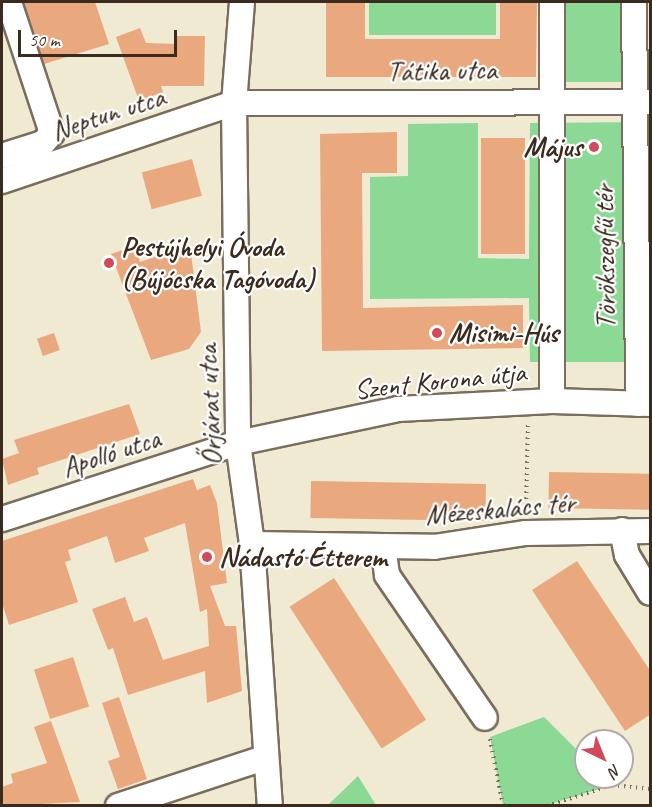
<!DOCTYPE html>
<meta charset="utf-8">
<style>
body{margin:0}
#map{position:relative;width:652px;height:807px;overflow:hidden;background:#efead1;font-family:Caveat,sans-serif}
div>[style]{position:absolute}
.green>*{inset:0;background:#8cd996;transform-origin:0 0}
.building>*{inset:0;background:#eaa87f;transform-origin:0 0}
.path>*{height:4px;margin-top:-2px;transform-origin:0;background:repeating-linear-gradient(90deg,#7a6d5d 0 1.5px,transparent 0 6px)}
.roads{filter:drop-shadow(2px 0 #7a6d5d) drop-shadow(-2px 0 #7a6d5d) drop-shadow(0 2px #7a6d5d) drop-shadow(0 -2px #7a6d5d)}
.minor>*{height:24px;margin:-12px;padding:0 12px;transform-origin:12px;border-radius:12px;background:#fff}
.dots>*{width:16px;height:16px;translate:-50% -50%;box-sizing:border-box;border:3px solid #fff;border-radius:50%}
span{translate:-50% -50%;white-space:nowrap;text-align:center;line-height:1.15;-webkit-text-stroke:4.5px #fff;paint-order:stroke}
.street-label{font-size:28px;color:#3b2a1e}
.poi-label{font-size:28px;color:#3b2a1e;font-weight:700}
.right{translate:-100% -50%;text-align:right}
.left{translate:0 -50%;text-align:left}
.frame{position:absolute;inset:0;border:3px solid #3b2a1e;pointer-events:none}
.north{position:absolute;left:574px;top:729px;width:60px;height:60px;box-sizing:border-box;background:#fff;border:2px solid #b1aaa5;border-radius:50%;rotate:137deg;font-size:16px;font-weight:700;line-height:24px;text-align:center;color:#3b2a1e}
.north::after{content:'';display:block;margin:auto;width:21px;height:27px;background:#d1495b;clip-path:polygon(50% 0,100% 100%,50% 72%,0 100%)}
.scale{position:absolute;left:18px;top:30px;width:159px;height:27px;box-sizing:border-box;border:3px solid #3b2a1e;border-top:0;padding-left:8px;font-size:18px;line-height:21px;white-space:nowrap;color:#3b2a1e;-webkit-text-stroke:4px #fff;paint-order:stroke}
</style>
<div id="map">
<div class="green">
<i style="left:369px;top:2px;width:127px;height:33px"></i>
<i style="left:541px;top:2px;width:107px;height:80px"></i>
<i style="clip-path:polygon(650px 122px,650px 362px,530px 362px,529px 298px,370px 299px,370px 177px,408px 176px,408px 124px,478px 123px,478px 258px,529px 259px,530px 123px)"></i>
<i style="clip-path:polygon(544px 717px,586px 759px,586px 777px,604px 777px,612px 785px,547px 805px,503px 805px,490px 737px)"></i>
<i style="clip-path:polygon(358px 776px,376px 805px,328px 805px)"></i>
</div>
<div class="building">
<i style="clip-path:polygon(24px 2px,95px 2px,109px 44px,44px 64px)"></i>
<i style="clip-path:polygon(326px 2px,365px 2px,365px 39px,500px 39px,500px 2px,537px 2px,536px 77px,326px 77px)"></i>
<i style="clip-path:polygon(140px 28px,146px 43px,177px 44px,177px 36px,205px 36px,204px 86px,161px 86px,163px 92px,139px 101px,116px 37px)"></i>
<i style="clip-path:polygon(397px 132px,397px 173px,362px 173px,363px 308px,523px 305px,523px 348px,322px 351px,320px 134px)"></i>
<i style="left:525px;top:138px;width:116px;height:44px;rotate:90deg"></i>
<i style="left:192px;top:159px;width:38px;height:52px;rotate:75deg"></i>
<i style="clip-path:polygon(190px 245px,201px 332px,189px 349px,151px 360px,111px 254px,135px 246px,140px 262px)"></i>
<i style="left:54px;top:333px;width:18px;height:18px;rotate:71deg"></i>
<i style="clip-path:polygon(129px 404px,140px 434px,37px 468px,39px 474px,8px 485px,2px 459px,19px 453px,14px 440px)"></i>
<i style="left:549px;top:472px;width:102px;height:36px;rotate:1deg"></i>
<i style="clip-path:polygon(193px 479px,197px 490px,210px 485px,217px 503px,227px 583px,210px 586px,225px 626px,236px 626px,242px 691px,207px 703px,205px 671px,128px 695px,113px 648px,108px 650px,92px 609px,125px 597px,134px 622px,147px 617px,163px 660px,209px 646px,207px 609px,200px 612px,185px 523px,144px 538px,149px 551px,115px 563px,107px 536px,68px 550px,71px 560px,65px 562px,78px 602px,9px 625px,2px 603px,2px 541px)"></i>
<i style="left:311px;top:481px;width:175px;height:37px;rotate:1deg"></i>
<i style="clip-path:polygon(577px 561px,651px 672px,651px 714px,625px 731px,532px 590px)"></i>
<i style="left:334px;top:578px;width:169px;height:53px;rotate:57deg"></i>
<i style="left:73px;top:657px;width:52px;height:41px;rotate:72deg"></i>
<i style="clip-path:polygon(119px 697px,147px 779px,118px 789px,108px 761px,120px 757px,102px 703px)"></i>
<i style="clip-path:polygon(51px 721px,80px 802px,2px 806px,2px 787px,13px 783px,11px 774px,47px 763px,34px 727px)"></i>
</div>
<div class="path">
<i style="left:526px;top:511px;width:88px;rotate:-88.7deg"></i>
<i style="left:490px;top:739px;width:68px;rotate:79deg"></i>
<i style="left:547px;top:806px;width:68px;rotate:-17.9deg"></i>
<i style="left:612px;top:785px;width:38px;rotate:6deg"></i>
</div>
<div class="roads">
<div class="minor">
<i style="left:242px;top:2px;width:101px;rotate:94.5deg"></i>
<i style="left:234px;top:103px;width:340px;rotate:89.3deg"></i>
<i style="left:238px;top:443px;width:102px;rotate:82.1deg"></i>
<i style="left:252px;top:544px;width:263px;rotate:86.1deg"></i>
<i style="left:552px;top:2px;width:399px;rotate:90deg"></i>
<i style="left:634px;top:2px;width:402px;rotate:89.4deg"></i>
<i style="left:2px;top:156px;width:43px;rotate:-17.6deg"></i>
<i style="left:43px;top:143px;width:13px;rotate:-48deg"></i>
<i style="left:52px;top:133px;width:138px;rotate:-108.2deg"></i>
<i style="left:2px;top:181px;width:245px;rotate:-18.6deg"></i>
<i style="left:234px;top:103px;width:416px;rotate:-0.1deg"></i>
<i style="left:2px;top:519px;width:248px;rotate:-17.9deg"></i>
<i style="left:238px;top:443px;width:164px;rotate:-12deg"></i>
<i style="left:398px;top:409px;width:154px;rotate:-3deg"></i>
<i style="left:552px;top:401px;width:98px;rotate:1.8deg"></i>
<i style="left:622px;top:530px;width:25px;rotate:79deg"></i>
<i style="left:627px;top:555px;width:44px;rotate:58.8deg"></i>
<i style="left:252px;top:544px;width:182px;rotate:0.9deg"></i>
<i style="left:434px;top:547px;width:93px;rotate:-8.7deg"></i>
<i style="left:526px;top:533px;width:124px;rotate:-0.9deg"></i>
<i style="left:383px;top:546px;width:29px;rotate:82deg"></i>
<i style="left:387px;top:575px;width:173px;rotate:55.6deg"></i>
<i style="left:118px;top:806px;width:154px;rotate:-18.2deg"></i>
</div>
</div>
<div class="dots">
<i style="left:594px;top:147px;background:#d1495b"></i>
<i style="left:109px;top:263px;background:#d1495b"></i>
<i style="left:437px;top:333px;background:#d1495b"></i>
<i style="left:207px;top:557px;background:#d1495b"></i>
</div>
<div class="street-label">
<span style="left:442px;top:71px;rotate:-1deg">Tátika utca</span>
<span style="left:108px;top:114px;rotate:-18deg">Neptun utca</span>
<span style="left:605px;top:257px;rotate:-91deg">Törökszegfű tér</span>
<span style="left:440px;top:381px;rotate:-6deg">Szent Korona útja</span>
<span style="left:210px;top:405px;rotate:-92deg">Őrjárat utca</span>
<span style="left:111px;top:453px;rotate:-18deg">Apolló utca</span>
<span style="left:500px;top:509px;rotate:-5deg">Mézeskalács tér</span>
</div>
<div class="poi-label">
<span class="right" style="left:582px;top:147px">Május</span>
<span class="left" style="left:121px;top:263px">Pestújhelyi Óvoda<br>(Bújócska Tagóvoda)</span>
<span class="left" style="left:449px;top:333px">Misimi-Hús</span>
<span class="left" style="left:219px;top:557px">Nádastó Étterem</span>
</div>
<div class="frame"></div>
<div class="north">N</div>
<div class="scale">50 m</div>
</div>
